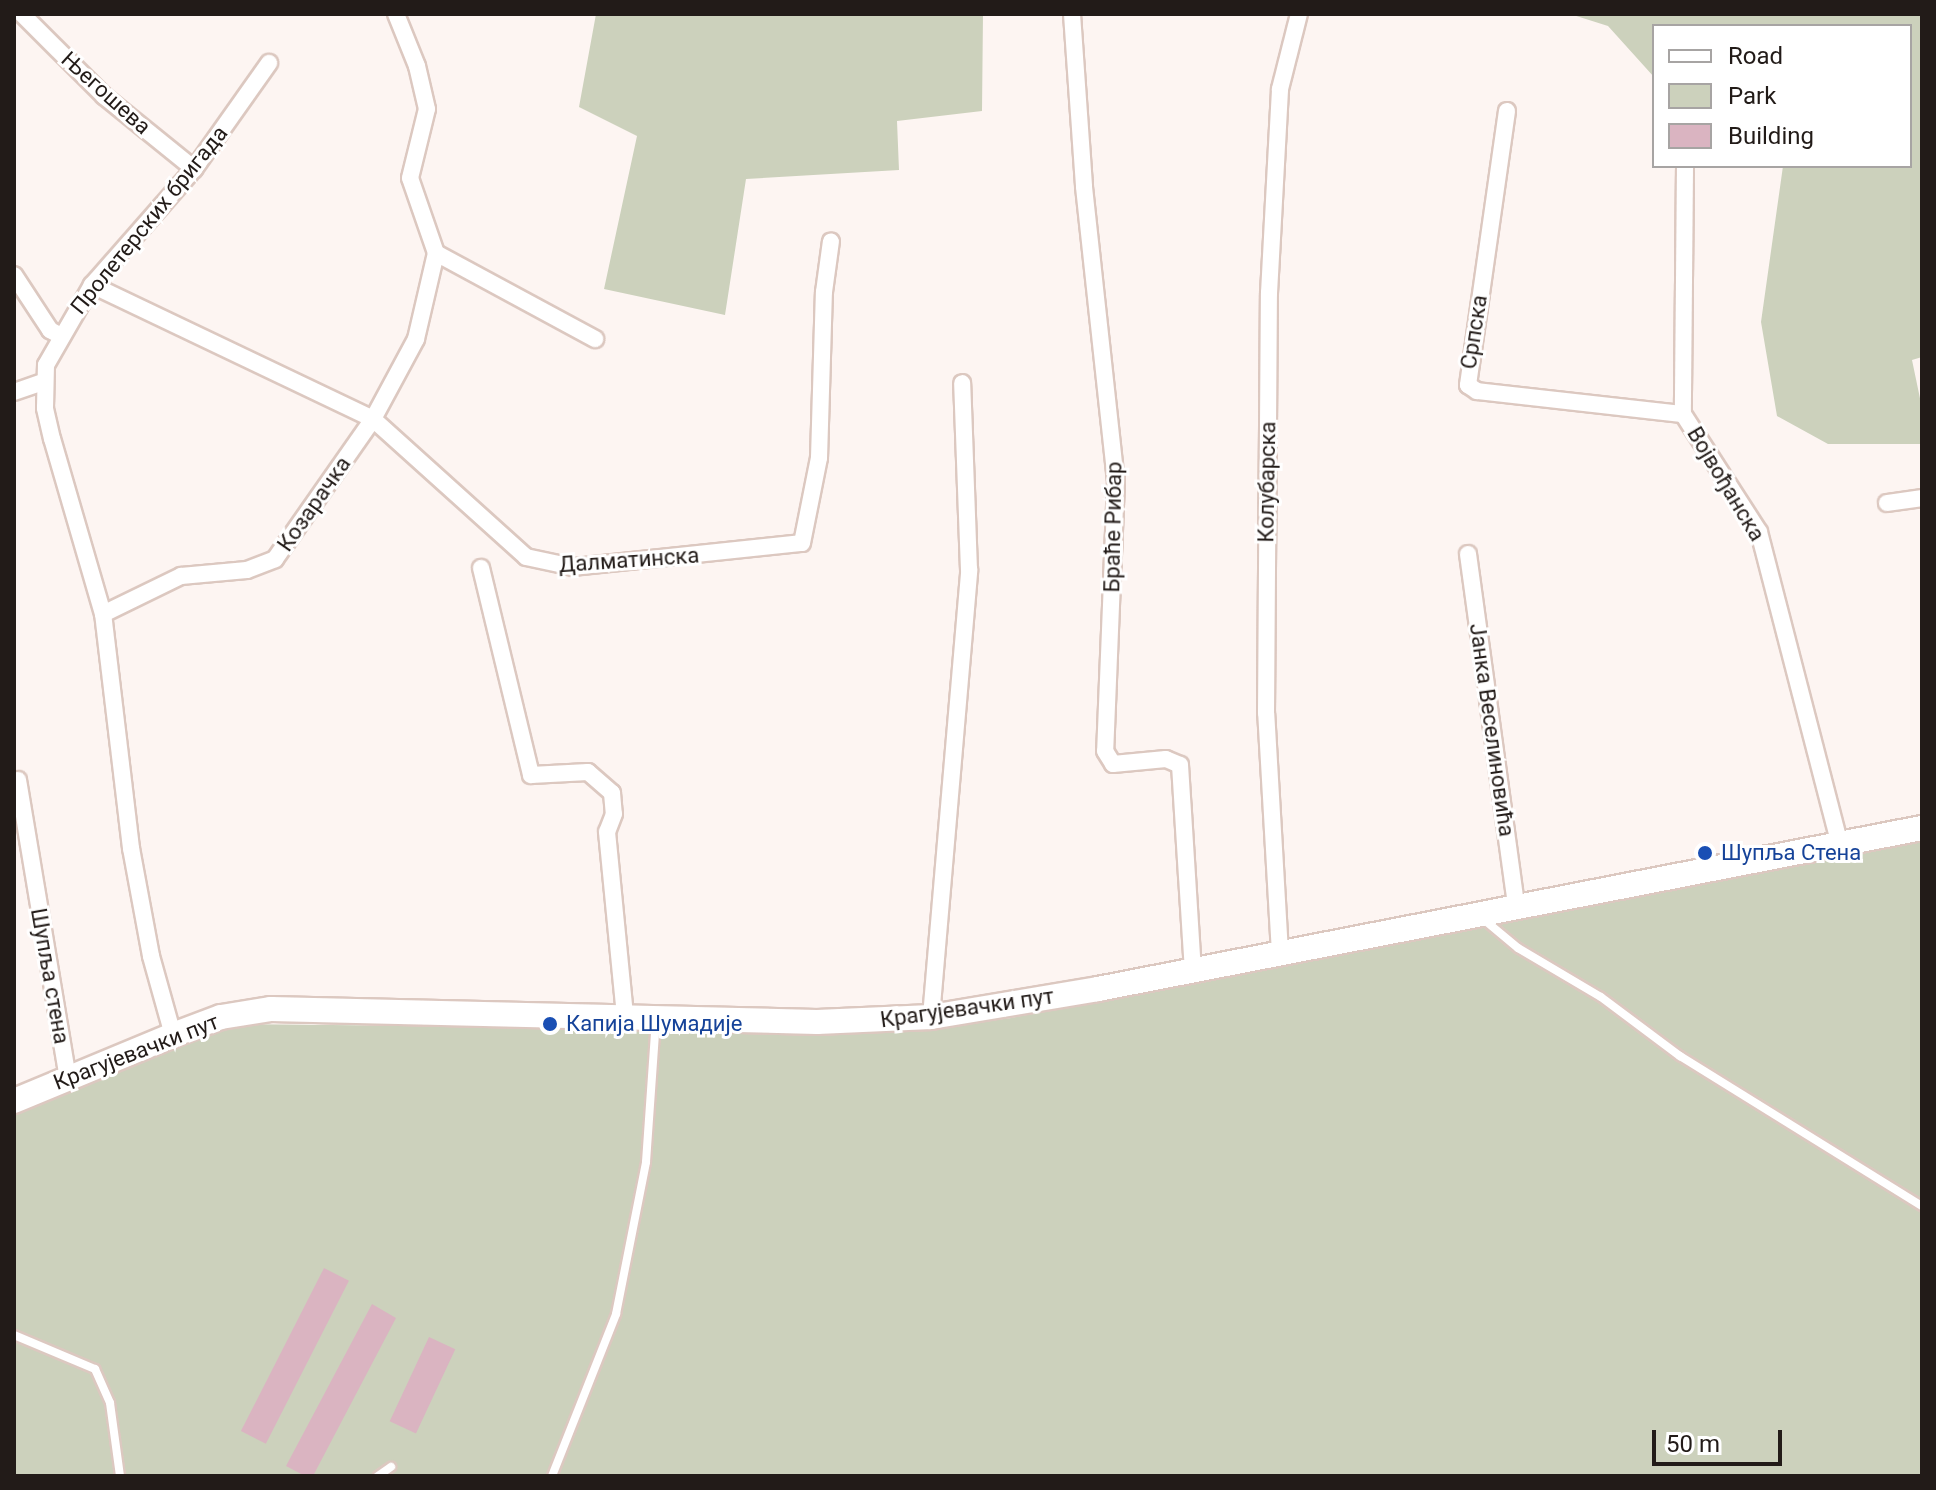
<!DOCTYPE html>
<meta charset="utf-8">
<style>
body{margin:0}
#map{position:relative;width:1936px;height:1490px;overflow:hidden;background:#fdf5f2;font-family:Roboto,sans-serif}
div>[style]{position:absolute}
.green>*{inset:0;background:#ccd1bc}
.building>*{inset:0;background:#dab4c1;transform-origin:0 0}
.roads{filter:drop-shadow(2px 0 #dcc8c0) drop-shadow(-2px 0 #dcc8c0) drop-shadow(0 2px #dcc8c0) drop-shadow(0 -2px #dcc8c0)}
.lane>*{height:8px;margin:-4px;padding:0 4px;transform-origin:4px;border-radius:4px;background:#fff}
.street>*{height:16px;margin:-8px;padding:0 8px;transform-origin:8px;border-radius:8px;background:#fff}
.secondary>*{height:24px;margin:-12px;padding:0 12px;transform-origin:12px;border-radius:12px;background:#fff}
.dots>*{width:22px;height:22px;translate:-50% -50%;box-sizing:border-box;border:4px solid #fff;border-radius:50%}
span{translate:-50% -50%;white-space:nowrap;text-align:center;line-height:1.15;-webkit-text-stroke:6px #fff;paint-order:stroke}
.street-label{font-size:22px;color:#221b18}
.transit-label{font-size:22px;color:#164399}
.left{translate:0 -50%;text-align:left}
.frame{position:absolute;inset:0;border:16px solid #221b18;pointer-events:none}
.legend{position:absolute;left:1652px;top:24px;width:260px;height:144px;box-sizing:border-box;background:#fff;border:2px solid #a7a4a3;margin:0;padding:10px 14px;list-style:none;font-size:24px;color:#221b18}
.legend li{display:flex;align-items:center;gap:16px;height:40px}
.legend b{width:40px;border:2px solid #a7a4a3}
.scale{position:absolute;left:1652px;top:1430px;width:130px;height:36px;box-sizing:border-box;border:4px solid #221b18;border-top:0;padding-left:10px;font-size:24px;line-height:28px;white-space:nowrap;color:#221b18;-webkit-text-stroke:6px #fff;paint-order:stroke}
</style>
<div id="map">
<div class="green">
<i style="clip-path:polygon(596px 14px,983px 14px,982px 111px,897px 121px,899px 170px,746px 179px,725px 315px,604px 289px,637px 136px,579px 107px)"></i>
<i style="clip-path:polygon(1570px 14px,1922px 14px,1922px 357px,1912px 360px,1922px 408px,1922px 444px,1828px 444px,1777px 416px,1761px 322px,1783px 166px,1910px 166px,1910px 26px,1654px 26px,1654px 77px,1608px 26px)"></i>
<i style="clip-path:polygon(1922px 835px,1922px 1476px,14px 1476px,14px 1111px,237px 1024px,915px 1031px,1011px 1018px,1572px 901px)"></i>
</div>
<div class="building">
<i style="left:324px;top:1268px;width:28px;height:183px;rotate:27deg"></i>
<i style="clip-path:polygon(372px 1304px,396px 1318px,313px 1476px,305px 1476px,286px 1466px)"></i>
<i style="left:429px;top:1337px;width:29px;height:93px;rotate:25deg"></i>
</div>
<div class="roads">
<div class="lane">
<i style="left:1482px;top:918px;width:47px;rotate:39.8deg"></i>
<i style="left:1518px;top:948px;width:96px;rotate:30.6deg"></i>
<i style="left:1601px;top:997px;width:99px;rotate:36.8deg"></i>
<i style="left:1680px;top:1056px;width:285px;rotate:31.8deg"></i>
<i style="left:14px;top:1335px;width:88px;rotate:22.8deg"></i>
<i style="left:95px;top:1369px;width:37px;rotate:66deg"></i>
<i style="left:110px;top:1403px;width:74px;rotate:82.2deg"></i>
<i style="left:378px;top:1476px;width:16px;rotate:-35deg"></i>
<i style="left:552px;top:1476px;width:174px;rotate:-68.4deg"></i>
<i style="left:616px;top:1314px;width:155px;rotate:-78.8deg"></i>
<i style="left:646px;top:1162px;width:143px;rotate:-86deg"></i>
</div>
<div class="street">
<i style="left:22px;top:14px;width:116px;rotate:45deg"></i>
<i style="left:104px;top:96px;width:116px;rotate:39deg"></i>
<i style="left:1072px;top:14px;width:173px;rotate:86deg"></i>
<i style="left:1084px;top:187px;width:296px;rotate:83.8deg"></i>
<i style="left:1116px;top:481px;width:270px;rotate:92.3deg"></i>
<i style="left:1105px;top:751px;width:15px;rotate:58deg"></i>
<i style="left:1113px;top:764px;width:53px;rotate:-5.4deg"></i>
<i style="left:1166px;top:759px;width:15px;rotate:23deg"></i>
<i style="left:1180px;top:765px;width:206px;rotate:86.4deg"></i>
<i style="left:1507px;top:111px;width:277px;rotate:98.1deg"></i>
<i style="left:1468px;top:385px;width:11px;rotate:34deg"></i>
<i style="left:1477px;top:391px;width:207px;rotate:6.4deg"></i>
<i style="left:1685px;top:166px;width:248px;rotate:90.5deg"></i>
<i style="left:1683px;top:414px;width:140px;rotate:57.2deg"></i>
<i style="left:1759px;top:532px;width:320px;rotate:75.5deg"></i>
<i style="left:436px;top:253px;width:181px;rotate:28.4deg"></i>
<i style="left:14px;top:275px;width:66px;rotate:56.8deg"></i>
<i style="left:50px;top:330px;width:13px;rotate:29deg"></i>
<i style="left:92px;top:285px;width:311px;rotate:25.5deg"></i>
<i style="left:373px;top:419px;width:206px;rotate:42deg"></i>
<i style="left:526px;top:557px;width:48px;rotate:12deg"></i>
<i style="left:573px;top:567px;width:230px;rotate:-6deg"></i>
<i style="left:802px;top:543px;width:87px;rotate:-78.7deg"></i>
<i style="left:819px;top:458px;width:166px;rotate:-88.3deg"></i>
<i style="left:824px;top:292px;width:51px;rotate:-82.2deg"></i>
<i style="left:14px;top:392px;width:31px;rotate:-19deg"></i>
<i style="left:1887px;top:503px;width:35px;rotate:-8deg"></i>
<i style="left:1468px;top:554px;width:355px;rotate:82.2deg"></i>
<i style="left:481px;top:568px;width:213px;rotate:76.4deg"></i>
<i style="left:531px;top:775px;width:57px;rotate:-3deg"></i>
<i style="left:588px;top:772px;width:32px;rotate:41deg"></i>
<i style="left:612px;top:793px;width:21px;rotate:85deg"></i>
<i style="left:614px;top:814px;width:19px;rotate:111deg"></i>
<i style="left:607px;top:832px;width:186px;rotate:84.4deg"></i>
<i style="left:103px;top:614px;width:182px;rotate:-106.2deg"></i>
<i style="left:52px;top:439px;width:32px;rotate:-103deg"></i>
<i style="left:45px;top:408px;width:43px;rotate:-88.7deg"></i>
<i style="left:46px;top:365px;width:92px;rotate:-60.1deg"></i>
<i style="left:92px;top:285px;width:154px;rotate:-48.7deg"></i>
<i style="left:194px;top:169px;width:130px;rotate:-54.7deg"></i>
<i style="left:18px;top:780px;width:302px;rotate:80.5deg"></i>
<i style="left:1280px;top:953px;width:240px;rotate:-93.3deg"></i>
<i style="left:1266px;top:713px;width:420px;rotate:-89.6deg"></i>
<i style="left:1269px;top:293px;width:204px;rotate:-86.9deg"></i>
<i style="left:1280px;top:89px;width:77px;rotate:-75.8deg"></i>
<i style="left:931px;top:1017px;width:449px;rotate:-85.1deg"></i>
<i style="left:969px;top:570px;width:187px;rotate:-92.1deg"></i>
<i style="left:173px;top:1035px;width:82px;rotate:-105.6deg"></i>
<i style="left:151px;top:956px;width:110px;rotate:-100.5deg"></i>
<i style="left:131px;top:848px;width:236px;rotate:-96.8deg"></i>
<i style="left:103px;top:614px;width:87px;rotate:-26deg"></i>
<i style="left:181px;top:576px;width:66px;rotate:-5.2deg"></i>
<i style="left:247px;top:570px;width:30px;rotate:-21deg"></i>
<i style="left:275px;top:559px;width:171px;rotate:-55deg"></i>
<i style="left:373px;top:419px;width:91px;rotate:-61.7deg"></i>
<i style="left:416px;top:339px;width:88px;rotate:-76.9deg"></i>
<i style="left:436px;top:253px;width:79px;rotate:-109.1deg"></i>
<i style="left:410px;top:178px;width:71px;rotate:-76.2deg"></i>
<i style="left:427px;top:109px;width:44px;rotate:-103.1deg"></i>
<i style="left:417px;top:66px;width:56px;rotate:-112deg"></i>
</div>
<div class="secondary">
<i style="left:14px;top:1101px;width:172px;rotate:-22.5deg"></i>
<i style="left:173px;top:1035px;width:51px;rotate:-20.6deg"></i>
<i style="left:221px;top:1017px;width:51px;rotate:-9.1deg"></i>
<i style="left:271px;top:1009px;width:546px;rotate:1.36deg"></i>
<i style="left:817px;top:1022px;width:114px;rotate:-2.5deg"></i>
<i style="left:931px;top:1017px;width:169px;rotate:-9.5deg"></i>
<i style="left:1098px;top:989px;width:840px;rotate:-11.06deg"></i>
</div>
</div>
<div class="dots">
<i style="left:1705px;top:853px;background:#1a4fb4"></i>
<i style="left:550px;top:1024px;background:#1a4fb4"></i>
</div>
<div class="street-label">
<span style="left:106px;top:93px;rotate:42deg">Његошева</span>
<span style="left:149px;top:220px;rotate:-51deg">Пролетерских бригада</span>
<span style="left:1474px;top:332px;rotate:-81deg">Српска</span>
<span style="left:1267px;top:482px;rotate:-89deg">Колубарска</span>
<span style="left:1726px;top:484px;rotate:59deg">Војвођанска</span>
<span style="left:314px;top:504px;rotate:-55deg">Козарачка</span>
<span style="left:1113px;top:527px;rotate:-89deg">Браће Рибар</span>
<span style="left:629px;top:560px;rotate:-4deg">Далматинска</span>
<span style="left:1492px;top:730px;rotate:82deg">Јанка Веселиновића</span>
<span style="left:50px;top:976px;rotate:80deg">Шупља стена</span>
<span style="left:967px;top:1008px;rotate:-8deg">Крагујевачки пут</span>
<span style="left:136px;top:1052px;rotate:-21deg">Крагујевачки пут</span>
</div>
<div class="transit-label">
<span class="left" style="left:1721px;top:853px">Шупља Стена</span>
<span class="left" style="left:566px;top:1024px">Капија Шумадије</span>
</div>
<div class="frame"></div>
<ul class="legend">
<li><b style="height:10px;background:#fff"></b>Road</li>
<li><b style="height:22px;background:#ccd1bc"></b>Park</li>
<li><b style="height:22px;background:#dab4c1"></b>Building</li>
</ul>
<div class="scale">50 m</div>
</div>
